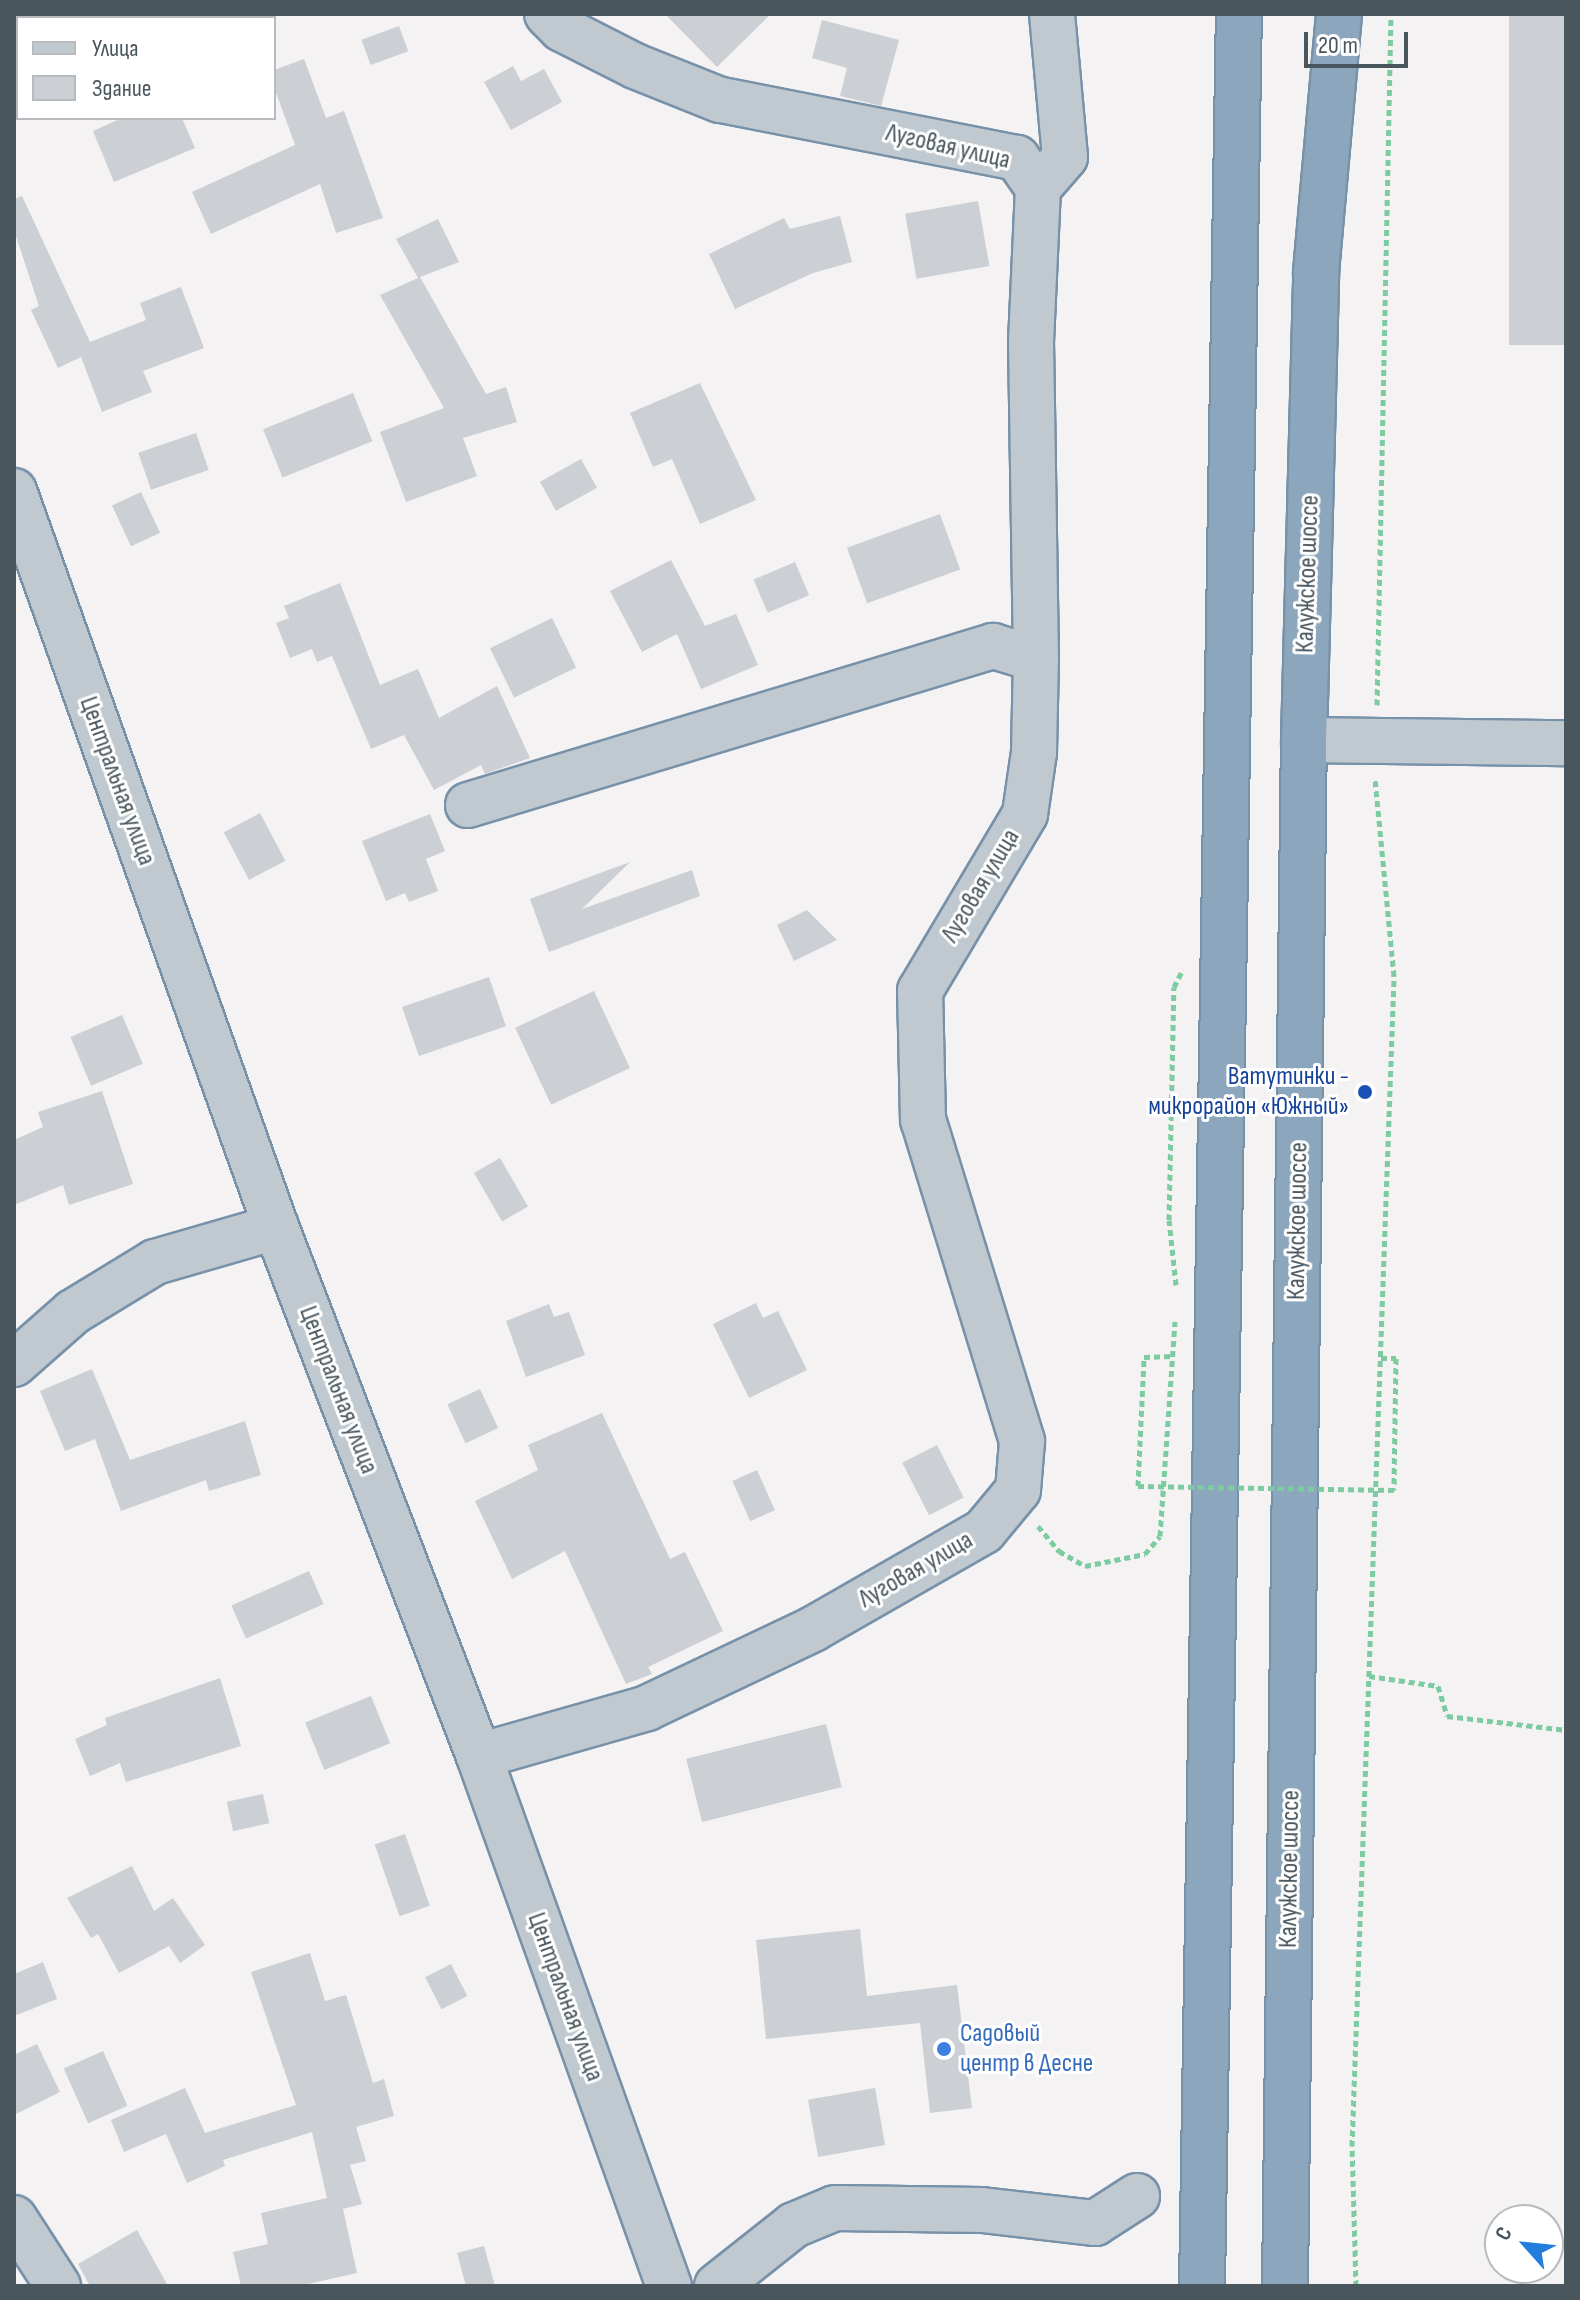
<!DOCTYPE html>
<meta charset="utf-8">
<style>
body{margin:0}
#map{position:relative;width:1580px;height:2300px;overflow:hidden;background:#f4f2f2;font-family:"Sofia Sans Condensed",sans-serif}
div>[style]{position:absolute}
.building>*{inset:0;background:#cccfd4;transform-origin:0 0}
.path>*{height:5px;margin-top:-2.5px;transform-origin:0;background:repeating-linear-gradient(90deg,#7dcba1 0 6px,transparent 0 10px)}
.roads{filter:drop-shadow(2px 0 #7791a9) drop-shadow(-2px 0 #7791a9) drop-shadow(0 2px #7791a9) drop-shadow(0 -2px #7791a9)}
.minor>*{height:44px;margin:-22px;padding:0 22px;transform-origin:22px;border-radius:22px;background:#c0c9cf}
.highway>*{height:44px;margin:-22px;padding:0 22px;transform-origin:22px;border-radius:22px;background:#8ca6bd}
.path-bridge>*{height:5px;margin-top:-2.5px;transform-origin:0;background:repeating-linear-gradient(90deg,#7dcba1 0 6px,transparent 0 10px)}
.dots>*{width:22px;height:22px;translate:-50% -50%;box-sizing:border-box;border:4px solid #fff;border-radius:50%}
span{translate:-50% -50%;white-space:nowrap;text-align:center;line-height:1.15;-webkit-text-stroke:6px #fff;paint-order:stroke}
.street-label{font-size:26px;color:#4a565e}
.transit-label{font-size:26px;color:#164399}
.right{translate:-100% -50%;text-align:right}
.shop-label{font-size:26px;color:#366cbe}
.left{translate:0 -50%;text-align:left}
.frame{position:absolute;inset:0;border:16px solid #4a565e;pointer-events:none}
.legend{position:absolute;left:16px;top:16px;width:260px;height:104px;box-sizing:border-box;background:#fff;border:2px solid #b7bbbf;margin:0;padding:10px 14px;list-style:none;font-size:24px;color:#4a565e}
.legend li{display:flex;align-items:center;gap:16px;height:40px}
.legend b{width:40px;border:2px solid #b7bbbf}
.north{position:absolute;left:1484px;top:2204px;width:80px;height:80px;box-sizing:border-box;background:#fff;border:2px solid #b7bbbf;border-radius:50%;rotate:297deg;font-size:22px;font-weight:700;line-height:32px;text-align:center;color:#4a565e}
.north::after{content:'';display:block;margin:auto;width:28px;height:36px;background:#227ddd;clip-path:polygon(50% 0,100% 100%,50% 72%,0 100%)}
.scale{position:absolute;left:1304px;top:32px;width:104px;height:36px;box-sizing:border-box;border:4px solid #4a565e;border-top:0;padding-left:10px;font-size:24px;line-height:28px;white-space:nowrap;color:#4a565e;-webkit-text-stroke:6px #fff;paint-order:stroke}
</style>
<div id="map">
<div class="building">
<i style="clip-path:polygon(665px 14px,771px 14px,717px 67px)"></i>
<i style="left:1509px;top:14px;width:57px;height:331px"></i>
<i style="clip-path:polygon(822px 20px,899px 40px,881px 106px,840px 96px,847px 68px,812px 58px)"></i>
<i style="left:399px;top:26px;width:27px;height:40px;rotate:70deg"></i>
<i style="clip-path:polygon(304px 59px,326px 118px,344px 111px,383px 218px,336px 233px,320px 184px,211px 234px,192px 192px,295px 145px,274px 87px,274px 70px)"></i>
<i style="clip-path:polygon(513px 66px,521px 81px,544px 69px,562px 102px,511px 130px,484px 82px)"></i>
<i style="clip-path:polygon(122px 118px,182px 118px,195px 148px,114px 182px,93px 131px)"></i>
<i style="clip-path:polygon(22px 196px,90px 342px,146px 320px,140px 303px,181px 287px,204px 348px,143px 371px,152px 392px,102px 412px,81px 357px,58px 368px,31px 310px,39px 306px,14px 230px,14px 199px)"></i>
<i style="left:978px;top:201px;width:66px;height:74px;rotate:80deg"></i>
<i style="clip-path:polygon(840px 216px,852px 262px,813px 273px,735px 309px,709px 254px,784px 218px,790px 229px)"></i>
<i style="clip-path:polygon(438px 219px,459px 262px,420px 277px,486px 394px,506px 387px,517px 422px,463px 438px,477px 476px,406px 502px,380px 432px,444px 408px,380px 295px,418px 278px,396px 239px)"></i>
<i style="clip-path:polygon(700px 383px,756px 500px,700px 524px,672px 459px,653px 467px,630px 413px)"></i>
<i style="left:353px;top:393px;width:52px;height:97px;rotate:68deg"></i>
<i style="left:196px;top:433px;width:39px;height:61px;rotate:71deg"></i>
<i style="left:581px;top:459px;width:33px;height:47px;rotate:61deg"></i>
<i style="left:141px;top:492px;width:45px;height:32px;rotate:65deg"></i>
<i style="left:940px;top:514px;width:59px;height:99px;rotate:70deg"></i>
<i style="clip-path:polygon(671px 560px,705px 626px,736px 614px,758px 665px,701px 689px,677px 634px,642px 652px,610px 591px)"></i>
<i style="left:795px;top:562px;width:36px;height:45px;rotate:67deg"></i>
<i style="clip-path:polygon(340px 583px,380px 685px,418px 669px,439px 718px,497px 686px,530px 758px,485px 774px,481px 765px,434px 790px,404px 735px,371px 749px,332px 656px,317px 662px,312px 649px,290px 658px,276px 623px,289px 618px,284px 606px)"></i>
<i style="left:552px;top:618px;width:55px;height:69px;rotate:64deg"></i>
<i style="left:260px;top:813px;width:54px;height:41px;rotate:62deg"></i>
<i style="clip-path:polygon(430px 814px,445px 851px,426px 859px,438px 891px,409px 902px,405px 893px,386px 901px,362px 841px)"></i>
<i style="clip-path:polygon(630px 862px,582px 909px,692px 870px,700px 896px,549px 952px,530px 899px)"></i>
<i style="clip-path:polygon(807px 910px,837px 940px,794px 961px,777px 925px)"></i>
<i style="left:489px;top:977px;width:52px;height:92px;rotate:71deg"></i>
<i style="left:594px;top:991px;width:85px;height:87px;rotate:65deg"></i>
<i style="left:122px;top:1015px;width:53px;height:56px;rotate:67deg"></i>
<i style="clip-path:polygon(102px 1091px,133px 1184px,69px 1205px,63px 1185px,14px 1205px,14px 1140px,43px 1127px,38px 1112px)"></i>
<i style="left:500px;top:1158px;width:56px;height:30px;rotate:60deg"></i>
<i style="clip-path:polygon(756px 1303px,763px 1318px,778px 1311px,807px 1370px,749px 1398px,713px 1324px)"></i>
<i style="clip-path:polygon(549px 1304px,554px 1317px,569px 1312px,585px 1355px,526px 1377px,506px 1321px)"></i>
<i style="clip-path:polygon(92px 1369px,130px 1460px,245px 1421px,261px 1475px,209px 1491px,206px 1480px,121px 1511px,95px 1439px,65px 1451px,40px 1391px)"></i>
<i style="left:480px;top:1389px;width:43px;height:36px;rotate:65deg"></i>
<i style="clip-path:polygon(602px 1413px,670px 1559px,685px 1552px,723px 1631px,648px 1667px,652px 1674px,626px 1684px,565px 1551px,512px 1579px,475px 1501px,538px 1470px,528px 1445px)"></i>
<i style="left:937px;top:1445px;width:59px;height:39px;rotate:63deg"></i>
<i style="left:757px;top:1470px;width:44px;height:27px;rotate:66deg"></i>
<i style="left:309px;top:1571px;width:36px;height:85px;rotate:66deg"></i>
<i style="clip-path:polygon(220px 1678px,241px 1746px,126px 1782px,120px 1763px,90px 1776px,75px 1739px,107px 1725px,105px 1718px)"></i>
<i style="left:371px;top:1696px;width:51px;height:71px;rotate:68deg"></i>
<i style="left:826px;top:1724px;width:65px;height:144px;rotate:76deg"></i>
<i style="left:263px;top:1794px;width:30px;height:37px;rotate:78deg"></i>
<i style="left:405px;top:1834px;width:76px;height:32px;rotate:71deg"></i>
<i style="clip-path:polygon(132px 1866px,154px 1911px,173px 1898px,205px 1945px,180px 1963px,169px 1946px,119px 1973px,98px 1934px,91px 1938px,67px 1898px)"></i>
<i style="clip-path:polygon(860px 1929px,867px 1996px,957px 1985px,972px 2108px,930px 2113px,920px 2023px,766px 2039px,756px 1940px)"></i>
<i style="clip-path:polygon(310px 1953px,325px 2001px,346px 1995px,373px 2083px,384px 2079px,394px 2116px,356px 2127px,366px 2161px,350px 2165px,362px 2204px,343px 2209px,357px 2273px,299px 2286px,241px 2286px,233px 2252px,268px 2244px,261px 2213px,327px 2198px,312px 2132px,223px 2160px,225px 2166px,187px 2183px,166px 2134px,124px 2152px,111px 2120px,185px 2088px,205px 2133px,296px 2105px,251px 1972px)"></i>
<i style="clip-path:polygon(43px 1962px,57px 1999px,14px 2016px,14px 1974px)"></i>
<i style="left:451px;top:1964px;width:36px;height:29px;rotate:63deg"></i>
<i style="clip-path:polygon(37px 2044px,60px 2092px,14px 2115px,14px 2055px)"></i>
<i style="left:103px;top:2051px;width:60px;height:43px;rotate:66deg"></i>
<i style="left:875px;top:2088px;width:58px;height:68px;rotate:80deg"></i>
<i style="clip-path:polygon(137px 2230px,168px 2286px,90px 2286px,78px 2264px)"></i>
<i style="clip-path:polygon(484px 2246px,495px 2286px,466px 2286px,457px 2253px)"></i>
</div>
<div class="path">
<i style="left:1377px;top:705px;width:691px;rotate:-88.84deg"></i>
<i style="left:1176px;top:1285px;width:65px;rotate:-96.1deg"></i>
<i style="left:1169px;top:1220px;width:233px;rotate:-88.8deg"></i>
<i style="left:1174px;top:987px;width:20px;rotate:-63deg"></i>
<i style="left:1381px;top:1358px;width:15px"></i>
<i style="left:1396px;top:1358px;width:132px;rotate:90.9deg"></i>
<i style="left:1138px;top:1486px;width:129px;rotate:-87.3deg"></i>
<i style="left:1144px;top:1357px;width:29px;rotate:-2deg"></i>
<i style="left:1038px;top:1526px;width:33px;rotate:50deg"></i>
<i style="left:1059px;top:1551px;width:30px;rotate:30deg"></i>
<i style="left:1085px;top:1566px;width:61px;rotate:-11.3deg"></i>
<i style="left:1145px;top:1554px;width:23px;rotate:-50deg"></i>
<i style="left:1160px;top:1536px;width:215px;rotate:-86deg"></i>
<i style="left:1369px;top:1676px;width:70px;rotate:8.2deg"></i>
<i style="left:1438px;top:1686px;width:31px;rotate:73deg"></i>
<i style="left:1447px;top:1716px;width:120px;rotate:6.7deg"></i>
<i style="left:1356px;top:2286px;width:140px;rotate:-91.6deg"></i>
<i style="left:1352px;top:2146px;width:1171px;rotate:-87.94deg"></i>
<i style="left:1394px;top:976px;width:198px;rotate:-95.5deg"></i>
</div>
<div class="roads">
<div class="minor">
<i style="left:1038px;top:188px;width:41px;rotate:-48.9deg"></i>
<i style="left:1065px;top:157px;width:144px;rotate:-95.2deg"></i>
<i style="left:14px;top:491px;width:781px;rotate:70.41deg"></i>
<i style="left:276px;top:1227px;width:567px;rotate:69.01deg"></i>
<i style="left:479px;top:1756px;width:563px;rotate:70.28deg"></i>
<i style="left:1304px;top:740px;width:262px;rotate:0.7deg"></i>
<i style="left:468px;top:805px;width:549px;rotate:-16.85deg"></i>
<i style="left:993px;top:646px;width:45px;rotate:16.8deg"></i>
<i style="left:14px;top:1364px;width:79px;rotate:-41.4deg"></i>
<i style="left:73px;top:1312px;width:96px;rotate:-31.4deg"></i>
<i style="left:155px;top:1262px;width:126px;rotate:-16.1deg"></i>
<i style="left:479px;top:1756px;width:175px;rotate:-15.9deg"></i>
<i style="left:647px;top:1708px;width:184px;rotate:-25.4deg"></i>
<i style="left:813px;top:1629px;width:197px;rotate:-29.8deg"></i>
<i style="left:984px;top:1531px;width:53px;rotate:-50.3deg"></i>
<i style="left:1018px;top:1490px;width:49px;rotate:-85.3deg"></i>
<i style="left:1022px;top:1441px;width:336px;rotate:-107.1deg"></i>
<i style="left:923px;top:1120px;width:129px;rotate:-91.3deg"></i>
<i style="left:920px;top:991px;width:206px;rotate:-59.3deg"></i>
<i style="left:1025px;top:814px;width:63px;rotate:-81.7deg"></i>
<i style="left:1034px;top:752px;width:93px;rotate:-88.8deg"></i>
<i style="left:1036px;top:659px;width:317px;rotate:-90.9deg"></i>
<i style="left:1031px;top:342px;width:154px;rotate:-87.4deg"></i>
<i style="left:1038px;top:188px;width:37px;rotate:-125deg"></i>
<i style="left:1017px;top:158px;width:303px;rotate:-168.9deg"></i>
<i style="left:720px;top:100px;width:92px;rotate:-158.2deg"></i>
<i style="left:635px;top:66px;width:82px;rotate:-153.1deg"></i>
<i style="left:562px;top:29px;width:21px;rotate:-135deg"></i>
<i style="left:14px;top:2218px;width:81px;rotate:57.1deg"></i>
<i style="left:717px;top:2286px;width:98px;rotate:-38.4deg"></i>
<i style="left:794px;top:2225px;width:44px;rotate:-22.5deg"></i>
<i style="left:835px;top:2208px;width:147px;rotate:0.8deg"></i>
<i style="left:982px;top:2210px;width:114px;rotate:6.6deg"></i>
<i style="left:1095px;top:2223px;width:50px;rotate:-32.7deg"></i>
</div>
<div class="highway">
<i style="left:1202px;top:2286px;width:2272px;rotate:-89.07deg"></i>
<i style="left:1285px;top:2286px;width:1546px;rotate:-89.3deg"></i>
<i style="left:1304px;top:740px;width:468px;rotate:-88.5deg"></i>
<i style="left:1316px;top:272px;width:259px;rotate:-84.9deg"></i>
</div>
</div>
<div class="path-bridge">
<i style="left:1138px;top:1486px;width:256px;rotate:0.9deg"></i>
</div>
<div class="dots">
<i style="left:1365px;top:1092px;background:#1a4fb4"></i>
<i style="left:944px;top:2049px;background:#3f7fe0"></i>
</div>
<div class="street-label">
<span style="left:948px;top:147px;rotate:13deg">Луговая улица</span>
<span style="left:1308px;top:574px;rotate:-88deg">Калужское шоссе</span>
<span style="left:117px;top:781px;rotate:70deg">Центральная улица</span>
<span style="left:981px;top:886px;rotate:-59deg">Луговая улица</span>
<span style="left:1298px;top:1221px;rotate:-89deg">Калужское шоссе</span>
<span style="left:338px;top:1390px;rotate:69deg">Центральная улица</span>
<span style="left:916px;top:1570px;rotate:-30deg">Луговая улица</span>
<span style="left:1290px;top:1869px;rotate:-89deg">Калужское шоссе</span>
<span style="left:565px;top:1997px;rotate:70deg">Центральная улица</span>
</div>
<div class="transit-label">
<span class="right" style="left:1349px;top:1092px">Ватутинки -<br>микрорайон «Южный»</span>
</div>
<div class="shop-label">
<span class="left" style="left:960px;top:2049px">Садовый<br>центр в Десне</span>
</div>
<div class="frame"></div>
<ul class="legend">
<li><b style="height:10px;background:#c0c9cf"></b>Улица</li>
<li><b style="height:22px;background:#cccfd4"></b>Здание</li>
</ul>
<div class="north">С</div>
<div class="scale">20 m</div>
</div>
